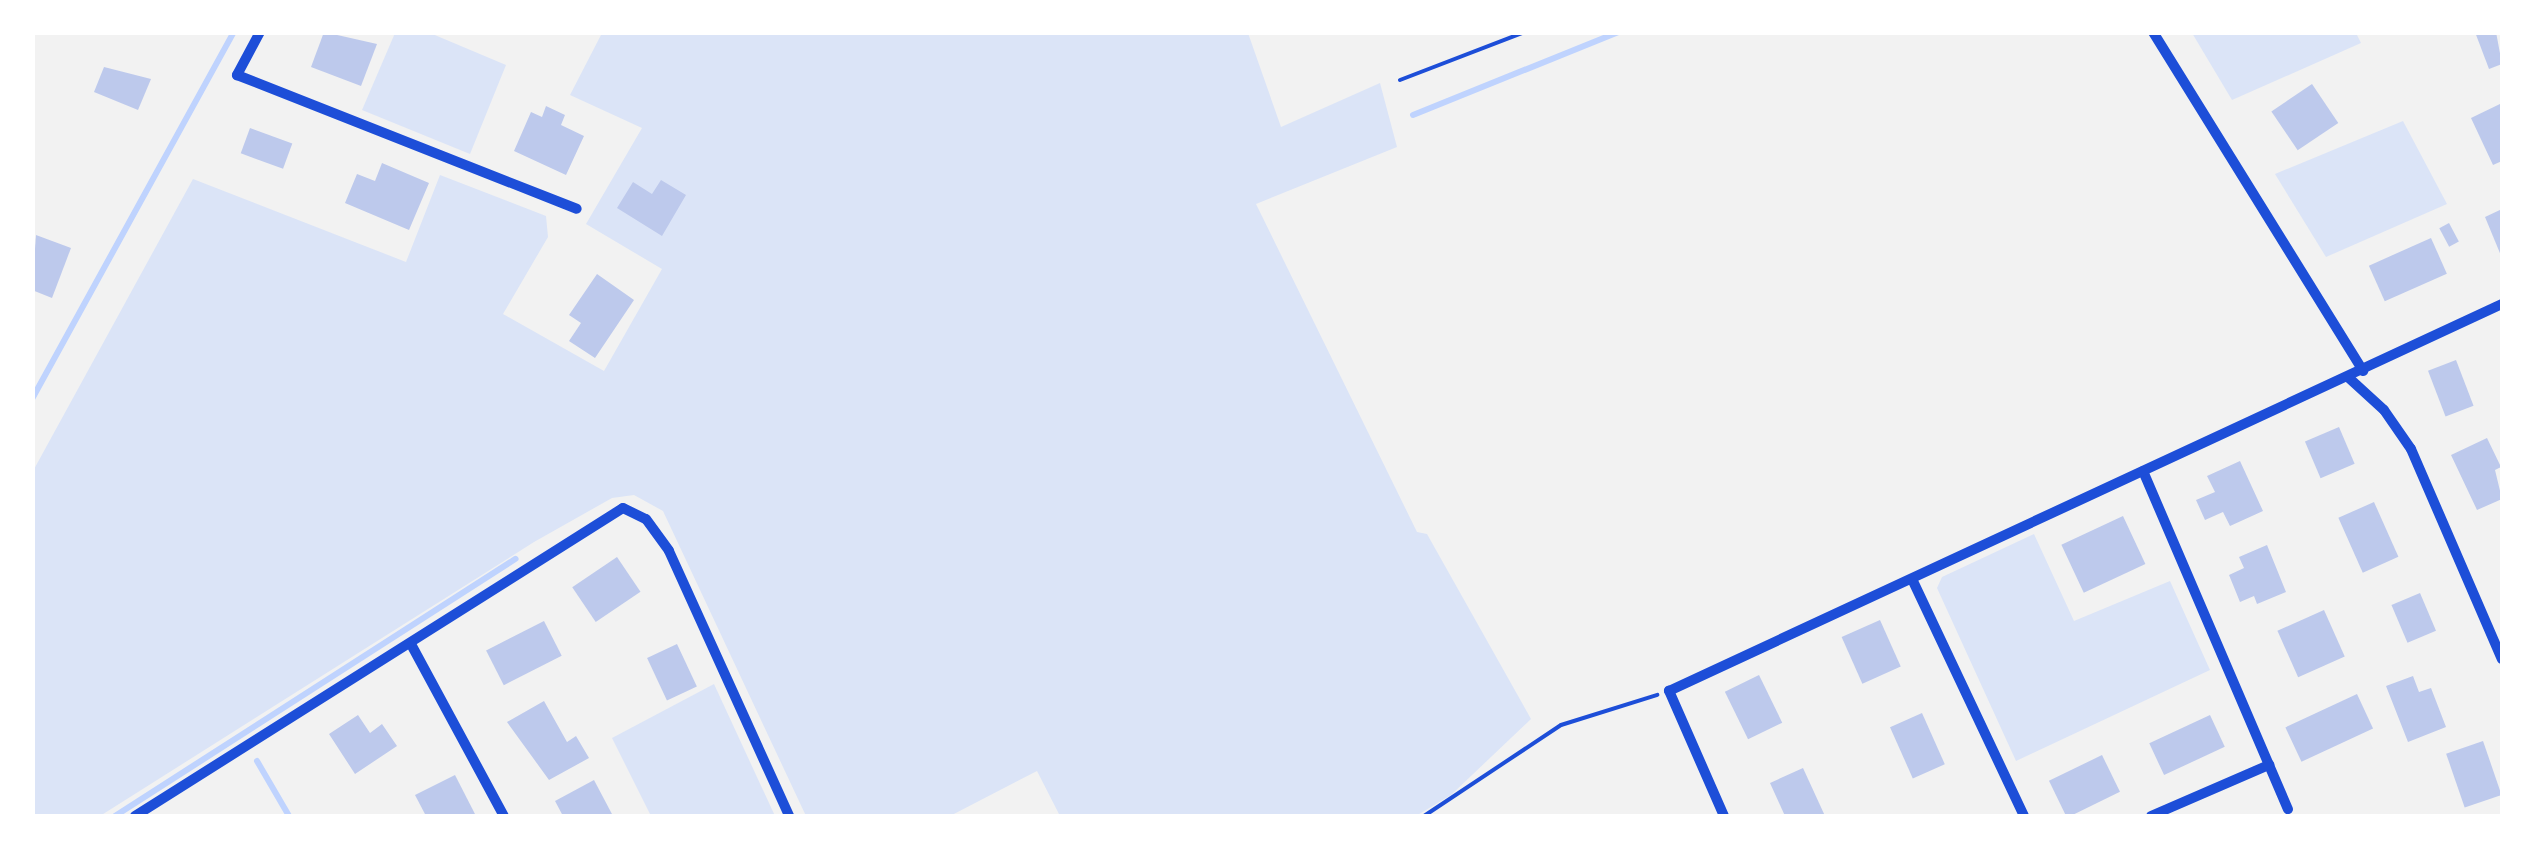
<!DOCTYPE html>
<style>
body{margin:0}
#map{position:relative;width:2535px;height:849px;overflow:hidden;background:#f2f2f2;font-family:Barlow,sans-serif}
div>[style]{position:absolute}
.green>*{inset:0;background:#dbe4f7}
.stream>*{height:6px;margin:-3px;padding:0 3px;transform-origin:3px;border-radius:3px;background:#bfd3fe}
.building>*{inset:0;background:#bdc9ec;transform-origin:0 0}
.path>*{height:4px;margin:-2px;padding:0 2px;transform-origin:2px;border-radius:2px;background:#1d4ed8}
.minor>*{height:10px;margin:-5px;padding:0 5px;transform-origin:5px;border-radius:5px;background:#1d4ed8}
span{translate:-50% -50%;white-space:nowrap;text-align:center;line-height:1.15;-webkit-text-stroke:10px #fff;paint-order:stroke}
.frame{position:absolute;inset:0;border:35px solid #fff;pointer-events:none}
</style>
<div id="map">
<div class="green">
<i style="clip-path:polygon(395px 33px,430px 33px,506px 65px,470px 154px,362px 110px)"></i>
<i style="clip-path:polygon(602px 33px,1248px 33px,1281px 127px,1380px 83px,1397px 147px,1256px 204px,1417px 532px,1427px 534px,1531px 719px,1451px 795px,1416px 816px,1060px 816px,1037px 771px,950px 816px,806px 816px,663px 511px,634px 495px,612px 498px,534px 542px,100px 816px,33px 816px,33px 471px,193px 179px,406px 262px,440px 175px,546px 216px,548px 237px,503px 314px,604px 371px,662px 269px,586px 224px,642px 128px,570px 95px)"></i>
<i style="clip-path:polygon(2192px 33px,2356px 33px,2361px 43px,2232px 100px)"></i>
<i style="clip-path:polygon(2403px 121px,2447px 204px,2326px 257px,2275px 174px)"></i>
<i style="clip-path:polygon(2034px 534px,2074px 621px,2170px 581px,2210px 670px,2016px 761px,1937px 588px,1942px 577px)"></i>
<i style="clip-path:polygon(714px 684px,775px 816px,651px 816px,612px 738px)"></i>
</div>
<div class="stream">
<i style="left:1413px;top:115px;width:221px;rotate:-22deg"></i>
<i style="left:32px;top:399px;width:419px;rotate:-61.2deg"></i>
<i style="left:257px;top:761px;width:64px;rotate:59.8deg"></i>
<i style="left:115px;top:816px;width:476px;rotate:-32.7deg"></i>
</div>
<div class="building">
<i style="clip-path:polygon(324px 32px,377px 44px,361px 86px,311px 67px)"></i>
<i style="clip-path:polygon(2475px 32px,2496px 32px,2502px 64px,2489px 69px)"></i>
<i style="clip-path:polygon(104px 67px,151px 79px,138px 110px,94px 92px)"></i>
<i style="left:2312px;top:84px;width:47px;height:49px;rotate:56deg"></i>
<i style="clip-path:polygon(2502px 103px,2502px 161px,2493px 165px,2471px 118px)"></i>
<i style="clip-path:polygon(546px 106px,565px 115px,561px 125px,584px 136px,566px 175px,514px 151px,531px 112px,542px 117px)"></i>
<i style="left:250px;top:128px;width:45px;height:27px;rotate:20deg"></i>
<i style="clip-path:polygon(382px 163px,429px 183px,409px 230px,345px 203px,357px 174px,375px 181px)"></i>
<i style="clip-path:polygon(661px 180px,686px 195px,662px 236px,617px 208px,633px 182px,652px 194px)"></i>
<i style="clip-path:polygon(2502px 209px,2502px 258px,2485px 217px)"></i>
<i style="left:2449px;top:223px;width:21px;height:11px;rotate:62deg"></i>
<i style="clip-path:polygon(36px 235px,71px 248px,52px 298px,32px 290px)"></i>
<i style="left:2431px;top:238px;width:39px;height:68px;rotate:66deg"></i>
<i style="clip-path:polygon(597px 274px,634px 300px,595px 358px,569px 341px,581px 323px,569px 315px)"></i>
<i style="left:2456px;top:360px;width:49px;height:30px;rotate:69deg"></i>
<i style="left:2339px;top:427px;width:40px;height:37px;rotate:67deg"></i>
<i style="clip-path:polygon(2487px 438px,2501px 467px,2495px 470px,2502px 499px,2477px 510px,2451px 455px)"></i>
<i style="clip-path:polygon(2240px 461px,2263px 511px,2230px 526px,2223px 512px,2205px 520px,2196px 500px,2215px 492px,2207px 476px)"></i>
<i style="left:2374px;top:502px;width:60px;height:39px;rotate:66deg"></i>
<i style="left:2123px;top:516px;width:53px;height:68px;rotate:65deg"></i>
<i style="clip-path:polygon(2267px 545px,2286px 592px,2257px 604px,2254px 596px,2240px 602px,2229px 575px,2244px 568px,2239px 557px)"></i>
<i style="left:617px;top:557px;width:42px;height:54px;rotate:56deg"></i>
<i style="left:2420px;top:593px;width:41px;height:31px;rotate:67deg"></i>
<i style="left:2324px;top:610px;width:51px;height:51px;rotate:66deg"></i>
<i style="left:1880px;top:620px;width:51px;height:42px;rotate:66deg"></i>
<i style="left:544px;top:621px;width:39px;height:65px;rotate:63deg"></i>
<i style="left:677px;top:644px;width:47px;height:33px;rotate:65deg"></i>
<i style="left:1759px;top:675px;width:53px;height:38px;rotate:64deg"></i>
<i style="clip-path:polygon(2413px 676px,2419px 692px,2431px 688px,2446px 727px,2408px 742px,2386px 686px)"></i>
<i style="left:2357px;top:694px;width:38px;height:79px;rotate:65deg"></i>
<i style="clip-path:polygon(544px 701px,567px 742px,576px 736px,589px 758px,549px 780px,507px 722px)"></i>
<i style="left:1922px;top:713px;width:56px;height:35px;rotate:66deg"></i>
<i style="clip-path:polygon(358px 715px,370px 733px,382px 724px,397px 746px,355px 774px,329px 734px)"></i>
<i style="left:2210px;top:715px;width:35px;height:67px;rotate:65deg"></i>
<i style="left:2483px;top:741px;width:57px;height:39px;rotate:71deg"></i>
<i style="left:2102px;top:755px;width:41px;height:59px;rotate:64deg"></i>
<i style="clip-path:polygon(1803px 768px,1825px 816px,1785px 816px,1770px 783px)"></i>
<i style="clip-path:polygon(455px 775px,476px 816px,426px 816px,415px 795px)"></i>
<i style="clip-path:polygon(594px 780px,613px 816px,563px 816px,555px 801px)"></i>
</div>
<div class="path">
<i style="left:1400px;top:80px;width:134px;rotate:-21deg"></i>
<i style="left:1424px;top:816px;width:164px;rotate:-33.6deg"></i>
<i style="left:1561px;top:725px;width:101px;rotate:-17.4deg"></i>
</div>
<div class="minor">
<i style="left:260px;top:32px;width:49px;rotate:118.1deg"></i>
<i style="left:237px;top:75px;width:365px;rotate:21.5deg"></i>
<i style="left:2153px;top:32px;width:399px;rotate:58.2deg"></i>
<i style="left:2349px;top:378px;width:47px;rotate:42.4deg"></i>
<i style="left:2384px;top:410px;width:47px;rotate:55.3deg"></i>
<i style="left:2411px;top:449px;width:229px;rotate:66.6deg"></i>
<i style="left:2143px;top:471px;width:368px;rotate:66.8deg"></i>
<i style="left:1912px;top:579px;width:262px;rotate:64.7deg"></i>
<i style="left:412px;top:646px;width:193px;rotate:61.6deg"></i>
<i style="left:135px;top:816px;width:577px;rotate:-32.26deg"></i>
<i style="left:623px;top:508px;width:25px;rotate:26deg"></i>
<i style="left:646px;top:519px;width:39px;rotate:54deg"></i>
<i style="left:669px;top:551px;width:291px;rotate:65.6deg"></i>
<i style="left:1724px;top:816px;width:137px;rotate:-113.7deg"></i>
<i style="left:1669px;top:691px;width:919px;rotate:-24.92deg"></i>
<i style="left:2151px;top:816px;width:129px;rotate:-23.4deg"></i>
</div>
<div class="frame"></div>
</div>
